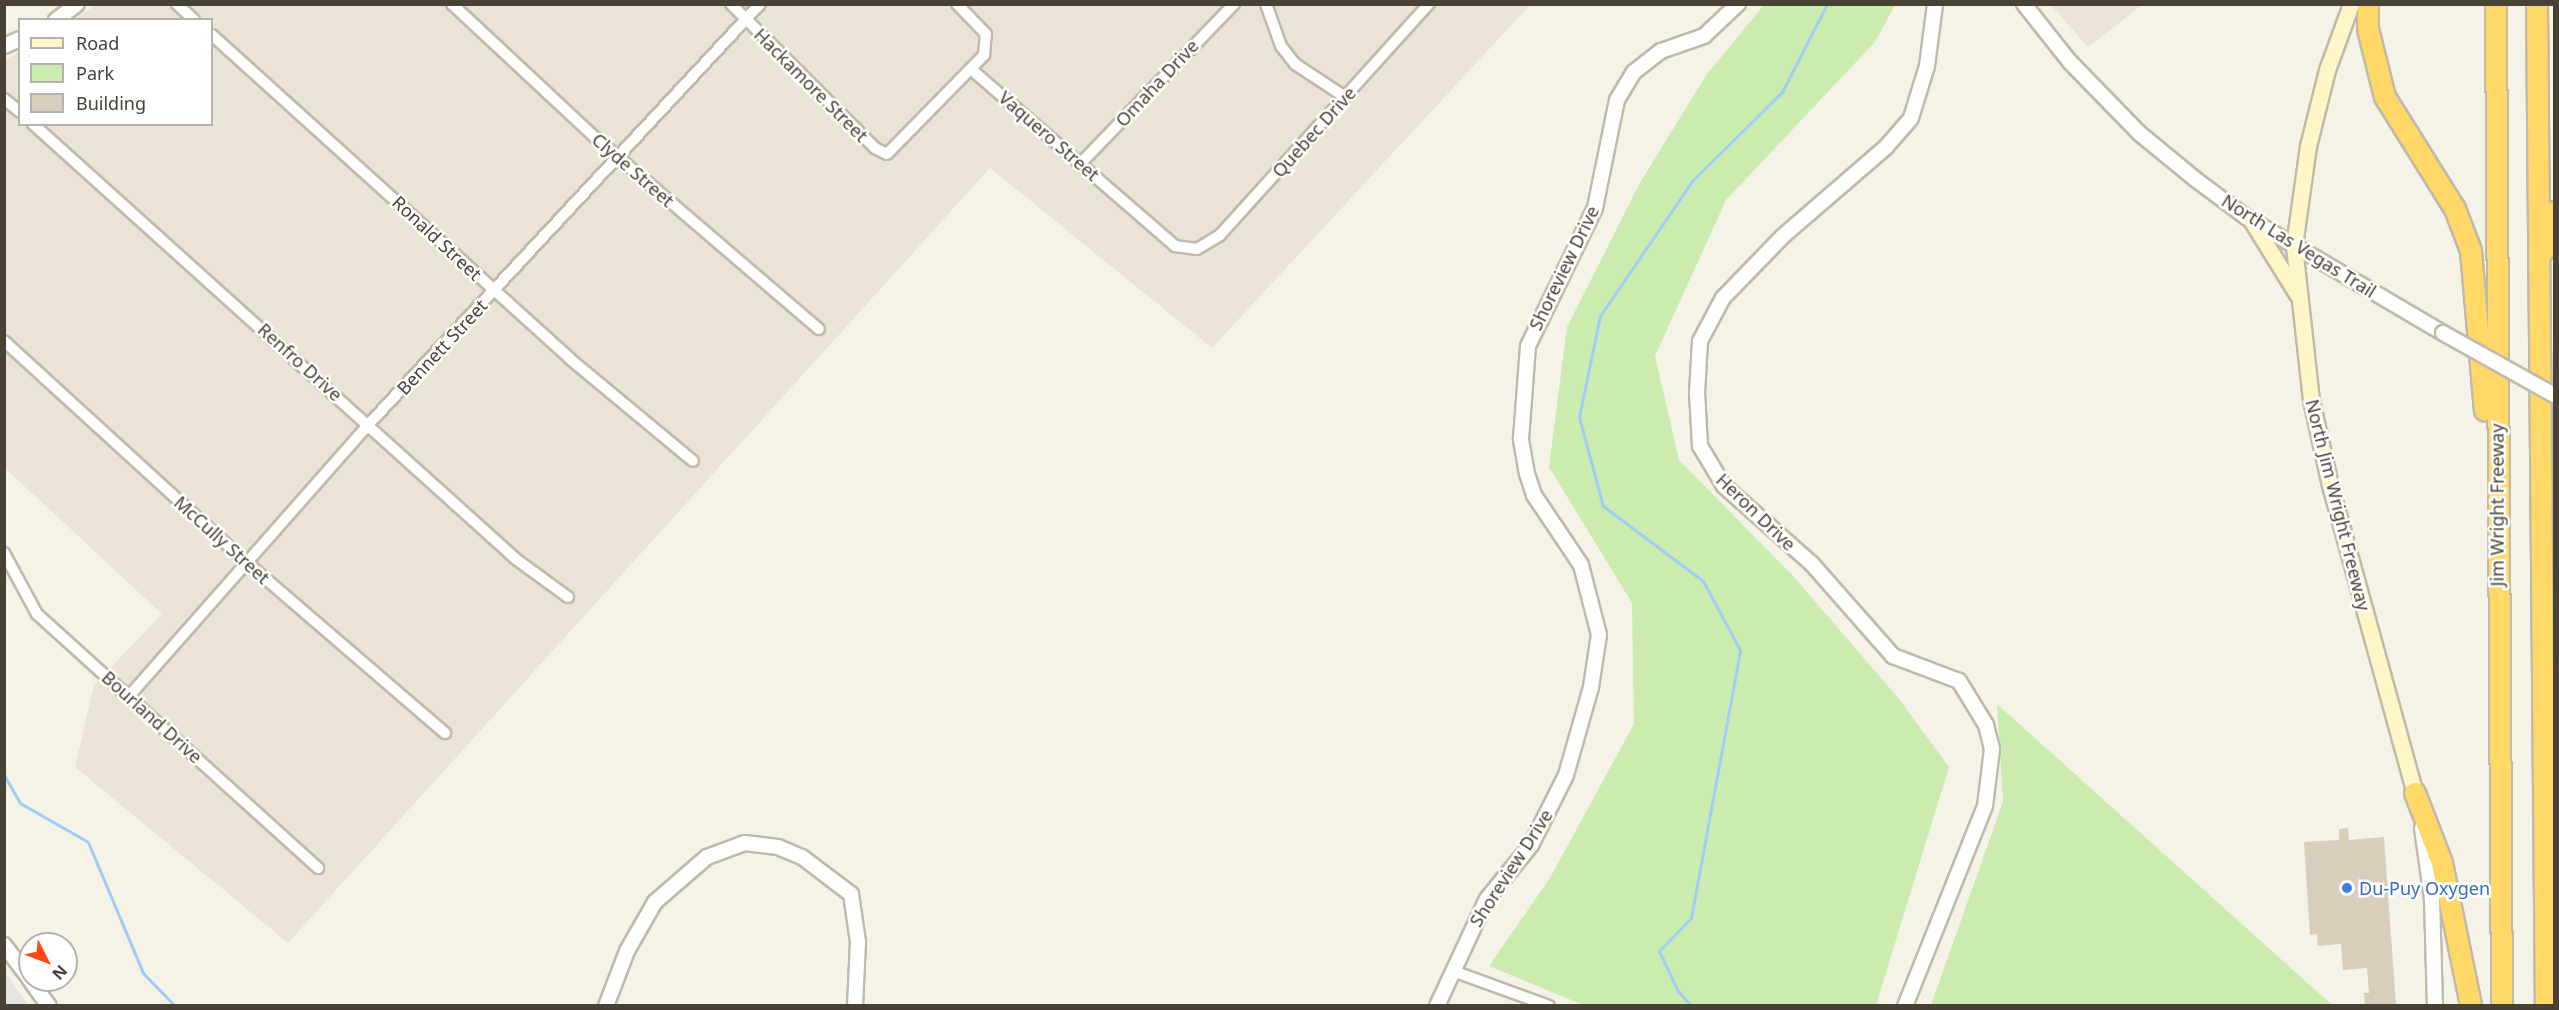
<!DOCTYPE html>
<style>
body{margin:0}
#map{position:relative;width:2559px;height:1010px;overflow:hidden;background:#f5f2e8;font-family:"Noto Sans",sans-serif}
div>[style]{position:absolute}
.residential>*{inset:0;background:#e9e4d5}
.green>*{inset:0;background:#cbebaf}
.parking>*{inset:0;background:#e6e4e0}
.stream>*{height:3px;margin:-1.5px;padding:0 1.5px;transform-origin:1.5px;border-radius:1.5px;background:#a1ccf4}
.building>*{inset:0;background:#d7cebc}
.roads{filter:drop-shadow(2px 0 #c1baaa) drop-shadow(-2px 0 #c1baaa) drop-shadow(0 2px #c1baaa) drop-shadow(0 -2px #c1baaa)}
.minor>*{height:10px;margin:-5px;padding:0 5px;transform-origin:5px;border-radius:5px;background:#fff}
.tertiary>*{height:14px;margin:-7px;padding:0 7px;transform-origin:7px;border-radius:7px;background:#fff}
.secondary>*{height:15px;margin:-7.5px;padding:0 7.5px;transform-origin:7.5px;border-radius:7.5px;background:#fff6c7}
.motorway>*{height:20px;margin:-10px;padding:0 10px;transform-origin:10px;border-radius:10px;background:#ffd868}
.bridges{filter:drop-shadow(2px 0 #c1baaa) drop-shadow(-2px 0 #c1baaa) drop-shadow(0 2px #c1baaa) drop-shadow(0 -2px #c1baaa)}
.tertiary-bridge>*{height:14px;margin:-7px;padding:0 7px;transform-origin:7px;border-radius:7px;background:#fff}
.dots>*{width:16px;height:16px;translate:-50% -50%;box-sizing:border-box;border:3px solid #fff;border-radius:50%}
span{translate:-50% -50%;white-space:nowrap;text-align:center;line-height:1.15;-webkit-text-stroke:5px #fff;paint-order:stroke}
.street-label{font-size:18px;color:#484236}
.shop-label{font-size:18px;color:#366cbe}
.left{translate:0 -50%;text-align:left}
.frame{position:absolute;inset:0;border:6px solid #484236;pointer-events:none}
.legend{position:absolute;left:18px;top:18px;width:195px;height:108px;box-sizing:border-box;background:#fff;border:2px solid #b6b3af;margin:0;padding:8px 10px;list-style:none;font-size:18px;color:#484236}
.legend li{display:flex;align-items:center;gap:12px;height:30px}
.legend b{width:30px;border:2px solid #b6b3af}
.north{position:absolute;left:18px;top:932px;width:60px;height:60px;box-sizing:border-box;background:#fff;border:2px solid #b6b3af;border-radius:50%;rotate:132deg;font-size:16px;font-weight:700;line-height:24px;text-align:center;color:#484236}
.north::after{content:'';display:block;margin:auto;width:21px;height:27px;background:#ff4a14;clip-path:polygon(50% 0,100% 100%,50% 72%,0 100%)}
</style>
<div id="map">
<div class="residential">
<i style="clip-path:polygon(97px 4px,1530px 5px,1212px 348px,990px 168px,288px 943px,75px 767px,94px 685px,162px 614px,5px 468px,4px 60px,19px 52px,20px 124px,212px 124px,212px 20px,76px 19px)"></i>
<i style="clip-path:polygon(2051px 5px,2142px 5px,2088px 47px)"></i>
</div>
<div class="green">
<i style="clip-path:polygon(1764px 5px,1895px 5px,1875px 42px,1726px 200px,1655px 356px,1679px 460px,1794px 577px,1899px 699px,1949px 767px,1876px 1005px,1583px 1005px,1489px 966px,1550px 878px,1634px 724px,1632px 603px,1549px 467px,1567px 327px,1641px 181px,1707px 74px)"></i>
<i style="clip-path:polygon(1997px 704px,2332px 1005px,1931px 1005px,2003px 802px)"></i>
</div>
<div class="parking">
<i style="clip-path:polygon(4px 972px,5px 972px,28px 1005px,5px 1005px)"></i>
</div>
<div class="stream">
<i style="left:4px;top:775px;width:32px;rotate:60deg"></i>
<i style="left:20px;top:803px;width:78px;rotate:29.8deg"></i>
<i style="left:88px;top:842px;width:142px;rotate:67.2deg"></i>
<i style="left:143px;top:973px;width:46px;rotate:45.9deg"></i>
<i style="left:1691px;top:1006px;width:20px;rotate:-131deg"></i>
<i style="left:1678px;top:991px;width:44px;rotate:-115.4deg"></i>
<i style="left:1659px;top:951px;width:46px;rotate:-45.9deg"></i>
<i style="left:1691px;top:918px;width:272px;rotate:-79.6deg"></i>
<i style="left:1740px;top:650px;width:78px;rotate:-118.2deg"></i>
<i style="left:1703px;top:581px;width:125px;rotate:-143.1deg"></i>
<i style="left:1603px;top:506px;width:92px;rotate:-105.1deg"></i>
<i style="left:1579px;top:417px;width:103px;rotate:-78.3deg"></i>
<i style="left:1600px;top:316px;width:163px;rotate:-55.7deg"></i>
<i style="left:1692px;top:181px;width:127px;rotate:-44.7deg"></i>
<i style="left:1782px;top:92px;width:99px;rotate:-62.9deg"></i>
</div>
<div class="building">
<i style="clip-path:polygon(2348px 828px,2349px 840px,2384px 837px,2396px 1005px,2365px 1005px,2364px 993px,2369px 993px,2367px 968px,2343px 970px,2341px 944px,2318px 946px,2317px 934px,2310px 935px,2304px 842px,2339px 840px,2339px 829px)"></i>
</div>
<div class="roads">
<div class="minor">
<i style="left:177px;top:4px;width:23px;rotate:43deg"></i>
<i style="left:452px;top:4px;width:198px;rotate:43deg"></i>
<i style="left:597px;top:139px;width:292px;rotate:40.6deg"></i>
<i style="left:731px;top:4px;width:204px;rotate:45deg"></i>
<i style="left:875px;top:148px;width:13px;rotate:27deg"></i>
<i style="left:887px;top:154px;width:139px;rotate:-45.6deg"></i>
<i style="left:984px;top:55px;width:21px;rotate:-85deg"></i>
<i style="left:986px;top:34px;width:42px;rotate:-134deg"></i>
<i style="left:1266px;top:4px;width:45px;rotate:70.3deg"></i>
<i style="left:1281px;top:46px;width:23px;rotate:52deg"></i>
<i style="left:1295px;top:64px;width:60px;rotate:33.4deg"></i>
<i style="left:212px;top:35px;width:481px;rotate:42.1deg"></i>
<i style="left:569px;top:358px;width:161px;rotate:39.7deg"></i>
<i style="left:972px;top:70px;width:269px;rotate:40.9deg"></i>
<i style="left:1175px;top:246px;width:22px;rotate:8deg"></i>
<i style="left:1197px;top:249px;width:27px;rotate:-31deg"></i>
<i style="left:1220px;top:235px;width:312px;rotate:-47.9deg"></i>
<i style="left:4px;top:99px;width:21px;rotate:39deg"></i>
<i style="left:33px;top:124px;width:651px;rotate:42.01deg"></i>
<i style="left:517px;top:560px;width:63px;rotate:36deg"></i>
<i style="left:1081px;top:163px;width:221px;rotate:-46.1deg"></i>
<i style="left:4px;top:341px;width:326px;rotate:42.4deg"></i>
<i style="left:245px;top:561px;width:264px;rotate:40.7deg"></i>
<i style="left:4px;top:553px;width:69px;rotate:61.6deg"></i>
<i style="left:37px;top:614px;width:379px;rotate:42.1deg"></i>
<i style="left:130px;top:695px;width:361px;rotate:-48.6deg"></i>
<i style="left:369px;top:424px;width:574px;rotate:-47.05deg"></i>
<i style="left:1453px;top:971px;width:102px;rotate:20deg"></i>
</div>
<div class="tertiary">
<i style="left:2024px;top:4px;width:74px;rotate:51.6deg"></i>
<i style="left:2070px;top:62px;width:99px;rotate:45.8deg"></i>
<i style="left:2139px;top:133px;width:72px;rotate:39.4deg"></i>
<i style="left:2195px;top:179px;width:64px;rotate:36.7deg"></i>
<i style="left:2246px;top:217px;width:229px;rotate:30.5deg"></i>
<i style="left:56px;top:20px;width:26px;rotate:-37deg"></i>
<i style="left:4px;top:46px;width:17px;rotate:-24deg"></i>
<i style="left:2422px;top:828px;width:72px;rotate:82deg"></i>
<i style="left:2432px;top:899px;width:107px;rotate:88.4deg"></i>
<i style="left:4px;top:945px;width:43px;rotate:52.6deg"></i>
<i style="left:30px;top:980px;width:32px;rotate:54deg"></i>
<i style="left:606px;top:1006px;width:59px;rotate:-69.1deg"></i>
<i style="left:627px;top:951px;width:56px;rotate:-60.3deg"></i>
<i style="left:655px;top:902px;width:69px;rotate:-40.9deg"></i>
<i style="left:707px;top:857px;width:40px;rotate:-20.2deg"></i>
<i style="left:745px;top:843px;width:33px;rotate:7deg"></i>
<i style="left:778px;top:847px;width:26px;rotate:23deg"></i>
<i style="left:802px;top:857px;width:61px;rotate:37.1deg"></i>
<i style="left:851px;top:894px;width:49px;rotate:81.7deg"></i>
<i style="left:858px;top:942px;width:64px;rotate:92.7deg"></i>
<i style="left:1437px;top:1006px;width:118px;rotate:-65deg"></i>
<i style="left:1487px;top:899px;width:70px;rotate:-50.8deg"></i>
<i style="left:1531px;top:845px;width:78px;rotate:-63.4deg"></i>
<i style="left:1566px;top:775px;width:91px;rotate:-74.1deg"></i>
<i style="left:1591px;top:687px;width:53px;rotate:-81.3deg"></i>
<i style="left:1599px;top:635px;width:72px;rotate:-104.4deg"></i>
<i style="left:1581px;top:565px;width:84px;rotate:-123.9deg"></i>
<i style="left:1534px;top:495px;width:22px;rotate:-108deg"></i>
<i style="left:1527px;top:474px;width:36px;rotate:-100deg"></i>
<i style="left:1521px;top:439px;width:93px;rotate:-85.7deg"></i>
<i style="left:1528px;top:346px;width:153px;rotate:-64.1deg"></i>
<i style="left:1595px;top:208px;width:110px;rotate:-78.5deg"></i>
<i style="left:1617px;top:100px;width:33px;rotate:-59deg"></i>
<i style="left:1634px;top:72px;width:34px;rotate:-38deg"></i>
<i style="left:1661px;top:51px;width:46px;rotate:-19.2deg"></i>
<i style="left:1704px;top:36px;width:47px;rotate:-43.3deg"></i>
<i style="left:1905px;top:1006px;width:215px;rotate:-68.2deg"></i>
<i style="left:1985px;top:806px;width:57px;rotate:-83deg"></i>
<i style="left:1992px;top:749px;width:25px;rotate:-104deg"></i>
<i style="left:1986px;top:725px;width:52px;rotate:-121.5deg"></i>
<i style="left:1959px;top:681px;width:71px;rotate:-159.3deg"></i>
<i style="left:1893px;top:656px;width:123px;rotate:-131.4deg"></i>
<i style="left:1812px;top:564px;width:118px;rotate:-138.4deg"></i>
<i style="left:1724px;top:486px;width:47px;rotate:-121deg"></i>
<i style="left:1700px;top:446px;width:53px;rotate:-93.2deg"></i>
<i style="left:1697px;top:393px;width:52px;rotate:-86.7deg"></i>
<i style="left:1700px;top:341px;width:49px;rotate:-61.9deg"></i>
<i style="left:1723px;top:298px;width:86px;rotate:-45.9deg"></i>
<i style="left:1783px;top:236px;width:136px;rotate:-40.8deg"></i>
<i style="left:1886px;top:147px;width:38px;rotate:-49deg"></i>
<i style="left:1911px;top:118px;width:54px;rotate:-72.9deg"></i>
<i style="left:1927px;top:66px;width:63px;rotate:-82.6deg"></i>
</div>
<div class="secondary">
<i style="left:2351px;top:4px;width:70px;rotate:110deg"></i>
<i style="left:2327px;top:70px;width:78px;rotate:104deg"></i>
<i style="left:2308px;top:146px;width:101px;rotate:98deg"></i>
<i style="left:2294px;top:246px;width:155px;rotate:83.7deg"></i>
<i style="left:2311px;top:400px;width:87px;rotate:77.4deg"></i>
<i style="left:2330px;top:485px;width:320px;rotate:74.6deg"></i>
<i style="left:2251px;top:220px;width:87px;rotate:58.1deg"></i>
</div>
<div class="motorway">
<i style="left:2368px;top:4px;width:25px;rotate:90deg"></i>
<i style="left:2368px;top:29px;width:70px;rotate:76deg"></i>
<i style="left:2385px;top:97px;width:132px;rotate:58deg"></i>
<i style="left:2455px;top:209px;width:45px;rotate:69.1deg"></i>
<i style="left:2471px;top:251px;width:160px;rotate:85deg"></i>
<i style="left:2496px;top:4px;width:1002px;rotate:89.66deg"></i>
<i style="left:2537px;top:4px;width:1002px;rotate:89.49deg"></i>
<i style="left:2545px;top:250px;width:39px;rotate:-77deg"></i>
<i style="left:2415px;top:793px;width:75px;rotate:68.9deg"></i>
<i style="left:2442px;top:863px;width:146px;rotate:78.5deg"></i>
</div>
</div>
<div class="bridges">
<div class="tertiary-bridge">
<i style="left:2443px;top:333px;width:127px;rotate:29.2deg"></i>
</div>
</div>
<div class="dots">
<i style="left:2347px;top:888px;background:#3f7fe0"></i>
</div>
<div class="street-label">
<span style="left:1157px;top:83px;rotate:-47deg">Omaha Drive</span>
<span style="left:811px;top:85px;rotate:45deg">Hackamore Street</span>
<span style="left:1314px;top:132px;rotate:-48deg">Quebec Drive</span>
<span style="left:1049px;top:136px;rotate:41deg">Vaquero Street</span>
<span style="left:633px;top:170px;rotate:41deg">Clyde Street</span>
<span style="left:437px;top:238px;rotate:43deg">Ronald Street</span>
<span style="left:2299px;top:246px;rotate:32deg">North Las Vegas Trail</span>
<span style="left:1564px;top:268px;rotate:-64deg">Shoreview Drive</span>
<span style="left:442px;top:347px;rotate:-47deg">Bennett Street</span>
<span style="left:300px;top:362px;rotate:42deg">Renfro Drive</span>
<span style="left:2338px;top:505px;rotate:76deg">North Jim Wright Freeway</span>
<span style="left:2497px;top:505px;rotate:-90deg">Jim Wright Freeway</span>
<span style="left:1756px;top:512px;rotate:44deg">Heron Drive</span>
<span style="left:222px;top:540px;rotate:42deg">McCully Street</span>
<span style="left:152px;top:717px;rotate:42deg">Bourland Drive</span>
<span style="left:1511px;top:868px;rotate:-57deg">Shoreview Drive</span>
</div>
<div class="shop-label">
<span class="left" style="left:2359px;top:888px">Du-Puy Oxygen</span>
</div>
<div class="frame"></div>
<ul class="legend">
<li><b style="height:8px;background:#fff6c7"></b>Road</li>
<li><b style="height:16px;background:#cbebaf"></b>Park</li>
<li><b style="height:16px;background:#d7cebc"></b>Building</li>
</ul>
<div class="north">N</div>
</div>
